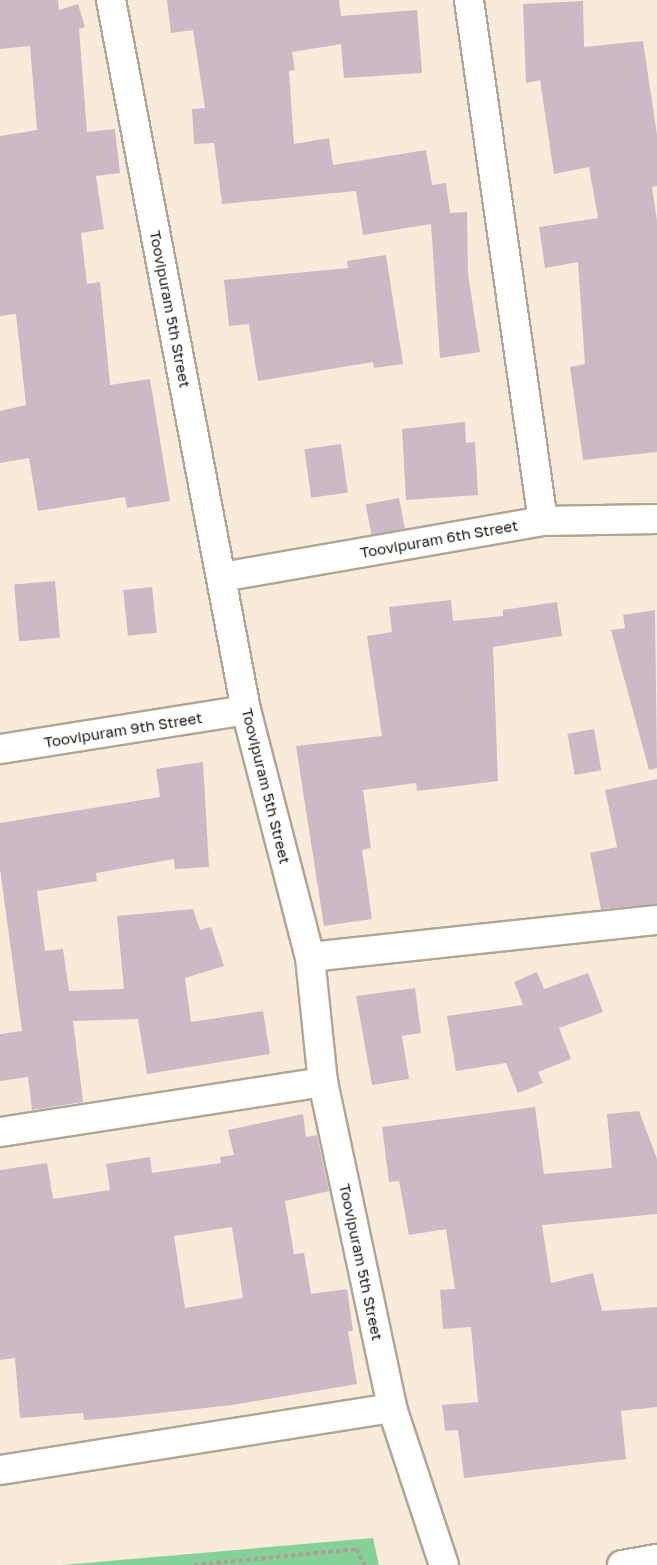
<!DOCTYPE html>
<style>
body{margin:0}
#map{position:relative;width:657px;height:1565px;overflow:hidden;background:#f8ebda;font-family:"Golos Text",sans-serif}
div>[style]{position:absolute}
.green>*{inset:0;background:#86d19a}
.building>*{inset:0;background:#ccb9c5;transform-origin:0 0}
.path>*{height:4px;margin-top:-2px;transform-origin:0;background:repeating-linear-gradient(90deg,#aba194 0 4.5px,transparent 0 7.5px)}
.roads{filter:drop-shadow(2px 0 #b1a595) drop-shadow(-2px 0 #b1a595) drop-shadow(0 2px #b1a595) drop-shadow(0 -2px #b1a595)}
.minor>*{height:28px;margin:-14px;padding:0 14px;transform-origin:14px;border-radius:14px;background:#fff}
span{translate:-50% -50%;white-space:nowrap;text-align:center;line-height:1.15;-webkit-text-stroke:4.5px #fff;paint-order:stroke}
.street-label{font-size:15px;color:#1a1610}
</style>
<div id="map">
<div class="green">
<i style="clip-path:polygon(373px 1538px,379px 1565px,62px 1565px)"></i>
</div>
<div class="building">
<i style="clip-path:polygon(0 0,58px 0,59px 10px,78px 4px,85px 27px,79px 29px,87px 132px,115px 129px,120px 173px,96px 176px,104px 229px,81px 233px,87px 284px,100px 282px,110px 385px,150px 379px,170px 501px,127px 508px,125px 497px,38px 511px,29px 458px,0 463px,0 411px,26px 405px,16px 314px,0 316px,0 136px,37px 130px,30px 46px,0 49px)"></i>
<i style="clip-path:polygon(167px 0,339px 0,341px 16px,417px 10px,422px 73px,344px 78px,341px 44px,292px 52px,295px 70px,289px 71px,294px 144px,329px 138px,333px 165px,426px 150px,432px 185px,446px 183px,450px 213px,467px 212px,468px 274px,480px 352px,440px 358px,431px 224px,363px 235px,356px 191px,222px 204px,214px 143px,194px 144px,192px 109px,205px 108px,193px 30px,171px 33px)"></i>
<i style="clip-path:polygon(583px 1px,584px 47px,643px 41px,657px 135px,657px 186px,652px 187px,657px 221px,657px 452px,583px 460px,570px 367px,585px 364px,578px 262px,545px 268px,539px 227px,598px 218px,589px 167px,554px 174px,540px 80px,526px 83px,523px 4px)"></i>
<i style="clip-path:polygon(386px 255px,403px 364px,374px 368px,373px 362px,258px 381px,249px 324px,229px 326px,224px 280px,348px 268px,347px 261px)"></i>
<i style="clip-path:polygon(465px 422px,466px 443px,475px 442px,478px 495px,406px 500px,402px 429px)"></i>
<i style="left:341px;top:444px;width:49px;height:37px;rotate:82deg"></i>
<i style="left:399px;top:498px;width:31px;height:34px;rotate:79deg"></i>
<i style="left:55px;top:581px;width:57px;height:41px;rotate:85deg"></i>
<i style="left:152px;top:587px;width:46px;height:29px;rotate:84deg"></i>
<i style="clip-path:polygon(451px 600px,453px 621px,503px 616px,503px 610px,557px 602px,562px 636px,493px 647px,498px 781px,417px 791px,416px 783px,363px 790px,371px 848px,362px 850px,372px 919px,324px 926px,296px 746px,382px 736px,367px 636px,392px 632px,389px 607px)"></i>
<i style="clip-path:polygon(655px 610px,657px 768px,649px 770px,611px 630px,625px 628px,623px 615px)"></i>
<i style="left:594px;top:729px;width:42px;height:27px;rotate:80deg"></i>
<i style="clip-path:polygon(203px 762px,209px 867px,175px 869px,174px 859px,96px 873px,97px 881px,37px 891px,45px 951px,63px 949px,69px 991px,124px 989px,117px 916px,193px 909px,200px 930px,211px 927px,224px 966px,185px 978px,191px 1022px,263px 1011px,270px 1054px,147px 1074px,138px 1019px,73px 1021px,83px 1102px,32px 1110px,28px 1077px,0 1081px,0 1034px,22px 1031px,0 869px,0 823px,160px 797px,156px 769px)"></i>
<i style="clip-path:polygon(657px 779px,657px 904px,601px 909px,590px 853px,617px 847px,605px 790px)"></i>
<i style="clip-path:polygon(537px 972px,544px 989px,588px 973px,603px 1012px,559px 1028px,571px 1059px,538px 1072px,543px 1083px,518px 1093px,506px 1063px,456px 1071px,447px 1016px,523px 1005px,514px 982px)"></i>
<i style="clip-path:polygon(415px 988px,421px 1033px,402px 1036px,409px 1079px,372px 1085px,356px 996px)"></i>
<i style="clip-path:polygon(535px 1107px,544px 1174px,612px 1168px,607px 1114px,639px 1111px,657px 1159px,657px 1214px,542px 1225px,551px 1283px,593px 1273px,602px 1311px,657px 1307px,657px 1407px,621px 1411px,626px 1459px,464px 1478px,458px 1430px,445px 1431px,442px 1405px,478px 1402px,471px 1327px,443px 1329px,440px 1290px,455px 1289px,446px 1229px,409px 1235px,399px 1181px,389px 1182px,382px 1127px)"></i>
<i style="clip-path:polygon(evenodd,303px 1114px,306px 1137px,317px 1135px,329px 1191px,285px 1201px,294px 1254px,304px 1253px,311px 1294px,347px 1289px,353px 1331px,348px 1331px,357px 1384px,232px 1405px,123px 1417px,84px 1420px,83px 1413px,20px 1418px,15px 1358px,0 1360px,0 1170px,47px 1163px,53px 1199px,110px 1190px,106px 1164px,150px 1157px,152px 1173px,221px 1163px,220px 1157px,234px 1155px,228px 1130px,303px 1114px,232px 1227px,243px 1298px,185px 1308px,174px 1236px,232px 1227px)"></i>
</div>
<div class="path">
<i style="left:194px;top:1565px;width:163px;rotate:-5.6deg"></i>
<i style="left:356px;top:1549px;width:18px;rotate:61deg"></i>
</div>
<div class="roads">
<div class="minor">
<i style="left:111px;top:0;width:723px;rotate:79.23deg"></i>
<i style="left:246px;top:710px;width:255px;rotate:75.5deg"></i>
<i style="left:310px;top:957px;width:126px;rotate:84.1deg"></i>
<i style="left:323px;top:1082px;width:333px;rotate:78deg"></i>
<i style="left:392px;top:1408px;width:165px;rotate:71.7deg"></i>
<i style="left:469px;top:0;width:526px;rotate:81.92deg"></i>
<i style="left:222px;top:577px;width:326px;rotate:-9.9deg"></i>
<i style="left:543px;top:521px;width:114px;rotate:-1deg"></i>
<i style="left:0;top:749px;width:249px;rotate:-9deg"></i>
<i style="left:310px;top:957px;width:349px;rotate:-6.1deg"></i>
<i style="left:0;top:1132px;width:327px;rotate:-8.8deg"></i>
<i style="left:0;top:1470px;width:397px;rotate:-9deg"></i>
<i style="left:622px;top:1565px;width:36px;rotate:-10deg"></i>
</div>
</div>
<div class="street-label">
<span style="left:170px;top:309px;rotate:79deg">Toovipuram 5th Street</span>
<span style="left:439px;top:539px;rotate:-10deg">Toovipuram 6th Street</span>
<span style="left:123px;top:730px;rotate:-9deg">Toovipuram 9th Street</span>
<span style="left:266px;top:786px;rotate:76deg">Toovipuram 5th Street</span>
<span style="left:361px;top:1262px;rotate:78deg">Toovipuram 5th Street</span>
</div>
</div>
